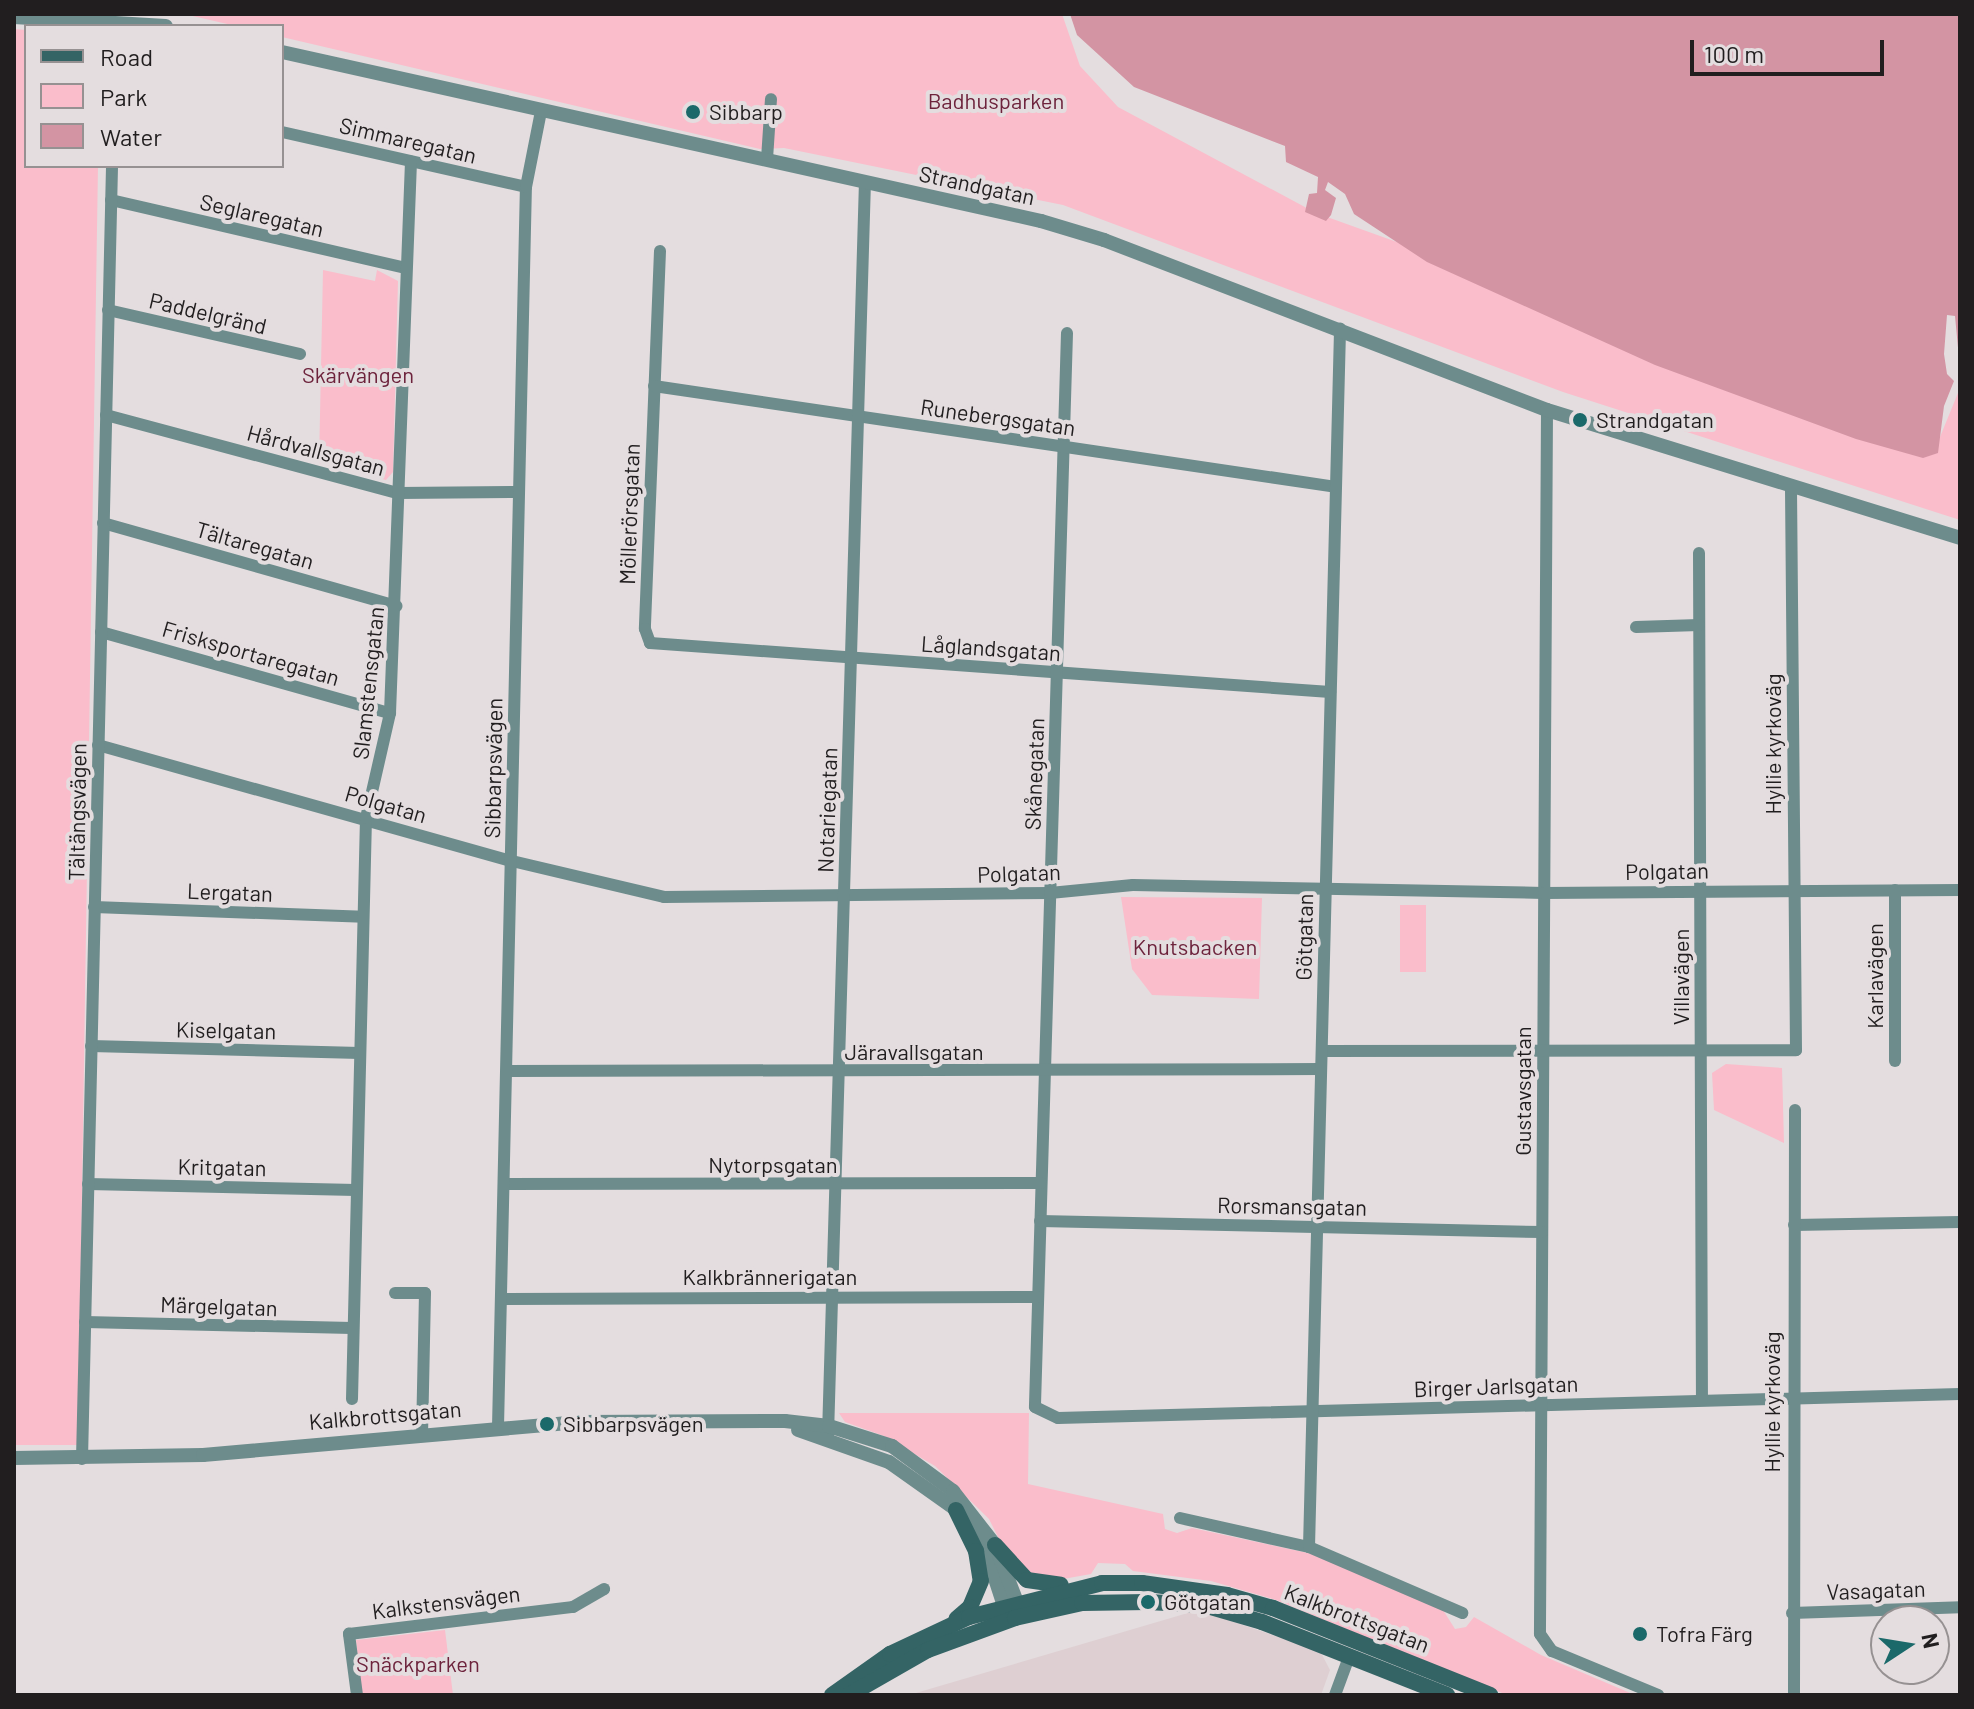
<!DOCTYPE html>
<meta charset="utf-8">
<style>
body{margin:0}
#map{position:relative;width:1974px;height:1709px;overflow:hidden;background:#e4dddf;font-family:Barlow,sans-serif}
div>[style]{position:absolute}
.built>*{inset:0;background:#decfd2}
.green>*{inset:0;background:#fabdcb;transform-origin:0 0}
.water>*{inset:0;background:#d394a3}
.minor>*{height:12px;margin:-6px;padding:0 6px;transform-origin:6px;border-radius:6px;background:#6d8c8c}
.tertiary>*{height:14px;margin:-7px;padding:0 7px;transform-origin:7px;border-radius:7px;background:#6d8c8c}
.secondary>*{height:16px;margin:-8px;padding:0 8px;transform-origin:8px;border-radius:8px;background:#346465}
.dots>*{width:22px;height:22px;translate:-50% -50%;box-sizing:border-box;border:4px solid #e4dddf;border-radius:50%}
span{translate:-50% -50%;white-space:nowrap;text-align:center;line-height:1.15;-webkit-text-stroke:8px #e4dddf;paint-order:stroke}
.park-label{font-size:22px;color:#6d233c}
.poi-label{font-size:22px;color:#211e1f}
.left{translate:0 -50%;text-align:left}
.street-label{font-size:22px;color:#211e1f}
.frame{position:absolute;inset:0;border:16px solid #211e1f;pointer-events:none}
.legend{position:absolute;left:24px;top:24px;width:260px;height:144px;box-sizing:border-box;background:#e4dddf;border:2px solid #969192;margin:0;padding:10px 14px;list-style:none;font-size:24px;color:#211e1f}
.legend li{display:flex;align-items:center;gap:16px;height:40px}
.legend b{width:40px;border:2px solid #969192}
.north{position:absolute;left:1870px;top:1605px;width:80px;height:80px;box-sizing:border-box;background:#e4dddf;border:2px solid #969192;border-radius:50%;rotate:78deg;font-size:22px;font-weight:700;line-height:32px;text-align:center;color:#211e1f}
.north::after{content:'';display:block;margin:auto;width:28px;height:36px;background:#1b696a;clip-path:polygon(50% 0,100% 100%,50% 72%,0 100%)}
.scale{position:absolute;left:1690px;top:40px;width:194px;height:36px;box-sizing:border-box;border:4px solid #211e1f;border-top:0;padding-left:10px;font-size:24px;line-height:28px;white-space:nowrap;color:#211e1f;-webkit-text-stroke:6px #e4dddf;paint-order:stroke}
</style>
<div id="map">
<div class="built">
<i style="clip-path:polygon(1198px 1610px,1320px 1651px,1330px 1670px,1321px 1695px,909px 1695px)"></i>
</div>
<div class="green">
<i style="clip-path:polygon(184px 14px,1062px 14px,1080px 66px,1118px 107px,1316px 213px,1940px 437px,1960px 388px,1960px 520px,1563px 392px,1063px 205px,784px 148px,760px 149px,282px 37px,282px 26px,236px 26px)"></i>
<i style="clip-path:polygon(14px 29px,26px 30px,26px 166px,98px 166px,78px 1445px,14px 1445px)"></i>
<i style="clip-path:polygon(323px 270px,375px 281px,377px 270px,398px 281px,393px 472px,386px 480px,319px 463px)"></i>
<i style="clip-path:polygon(1121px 897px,1262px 898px,1259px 999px,1152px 995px,1132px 969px)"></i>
<i style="left:1400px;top:905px;width:26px;height:67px"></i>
<i style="clip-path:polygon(1726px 1064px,1782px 1068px,1784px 1143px,1714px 1110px,1712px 1073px)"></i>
<i style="clip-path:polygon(839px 1413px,1029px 1413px,1028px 1484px,1163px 1514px,1165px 1529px,1177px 1533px,1192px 1528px,1317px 1555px,1443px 1610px,1455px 1629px,1466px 1627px,1474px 1617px,1541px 1655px,1635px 1695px,1507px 1695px,1276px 1600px,1211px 1581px,1133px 1571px,1125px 1564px,1098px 1563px,1091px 1574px,1052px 1581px,1030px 1575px,1001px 1543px,989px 1519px,935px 1466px,884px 1436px,845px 1422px)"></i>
<i style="clip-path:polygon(445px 1630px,453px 1695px,362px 1695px,356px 1640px)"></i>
</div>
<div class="water">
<i style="clip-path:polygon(1070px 14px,1960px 14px,1960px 369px,1955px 316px,1947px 315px,1944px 354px,1947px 374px,1954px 381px,1944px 406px,1938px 453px,1923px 458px,1856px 439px,1655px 365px,1427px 262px,1354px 214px,1345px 194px,1328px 182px,1325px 190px,1336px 198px,1331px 215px,1326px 221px,1305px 212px,1309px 194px,1317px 193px,1318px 177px,1286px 162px,1285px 146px,1134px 87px,1077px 35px)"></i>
</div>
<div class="minor">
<i style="left:282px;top:132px;width:250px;rotate:12.7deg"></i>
<i style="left:767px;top:159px;width:60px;rotate:-86.2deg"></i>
<i style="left:111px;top:200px;width:302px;rotate:13deg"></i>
<i style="left:660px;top:251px;width:378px;rotate:92.3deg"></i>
<i style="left:645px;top:629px;width:15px;rotate:70deg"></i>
<i style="left:650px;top:643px;width:682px;rotate:4.12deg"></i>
<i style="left:108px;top:310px;width:197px;rotate:12.9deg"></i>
<i style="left:1067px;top:333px;width:1074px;rotate:91.71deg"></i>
<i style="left:1035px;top:1407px;width:25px;rotate:26deg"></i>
<i style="left:1058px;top:1418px;width:902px;rotate:-1.52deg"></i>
<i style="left:654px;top:386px;width:689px;rotate:8.42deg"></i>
<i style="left:1547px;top:410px;width:1224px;rotate:90.33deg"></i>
<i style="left:1540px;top:1634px;width:21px;rotate:55deg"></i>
<i style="left:1552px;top:1651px;width:115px;rotate:22.5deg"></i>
<i style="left:106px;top:415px;width:302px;rotate:15deg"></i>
<i style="left:398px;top:493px;width:121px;rotate:-0.5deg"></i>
<i style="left:103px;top:523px;width:305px;rotate:15.8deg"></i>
<i style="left:1699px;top:553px;width:847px;rotate:89.8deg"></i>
<i style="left:1636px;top:627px;width:63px;rotate:-1.8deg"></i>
<i style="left:101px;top:632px;width:300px;rotate:15.7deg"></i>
<i style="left:98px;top:745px;width:430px;rotate:15.7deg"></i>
<i style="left:512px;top:861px;width:156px;rotate:13.3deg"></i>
<i style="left:664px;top:897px;width:386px;rotate:-0.6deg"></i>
<i style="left:1050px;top:893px;width:83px;rotate:-5.5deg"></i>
<i style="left:1133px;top:885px;width:411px;rotate:1.1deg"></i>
<i style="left:1544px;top:893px;width:416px;rotate:-0.4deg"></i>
<i style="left:1895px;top:890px;width:171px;rotate:90deg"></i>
<i style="left:94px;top:907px;width:269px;rotate:2.1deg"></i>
<i style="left:91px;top:1046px;width:269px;rotate:1.5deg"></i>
<i style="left:1322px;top:1051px;width:474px;rotate:-0.1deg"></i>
<i style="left:1796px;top:1050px;width:564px;rotate:-90.51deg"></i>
<i style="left:507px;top:1071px;width:814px;rotate:-0.14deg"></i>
<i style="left:88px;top:1184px;width:268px;rotate:1.3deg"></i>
<i style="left:505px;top:1184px;width:536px;rotate:-0.11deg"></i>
<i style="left:1040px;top:1221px;width:502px;rotate:1.26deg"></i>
<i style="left:1794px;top:1225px;width:166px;rotate:-1deg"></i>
<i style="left:395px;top:1293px;width:30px"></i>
<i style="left:425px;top:1293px;width:140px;rotate:91.2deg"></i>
<i style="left:502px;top:1299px;width:536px;rotate:-0.21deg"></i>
<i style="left:85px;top:1322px;width:267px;rotate:1.3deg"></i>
<i style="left:352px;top:1399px;width:581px;rotate:-88.62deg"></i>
<i style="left:366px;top:818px;width:108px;rotate:-77.1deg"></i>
<i style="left:390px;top:713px;width:552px;rotate:-87.82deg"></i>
<i style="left:498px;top:1427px;width:1240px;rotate:-88.71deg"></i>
<i style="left:526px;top:187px;width:77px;rotate:-78.8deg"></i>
<i style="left:828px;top:1435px;width:1253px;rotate:-88.31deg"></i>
<i style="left:82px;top:1459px;width:1293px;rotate:-88.67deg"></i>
<i style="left:1180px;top:1518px;width:132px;rotate:12.7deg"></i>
<i style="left:1309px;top:1547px;width:167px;rotate:23.3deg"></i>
<i style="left:1309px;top:1547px;width:1219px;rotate:-88.54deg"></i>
<i style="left:1792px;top:1613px;width:168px;rotate:-2deg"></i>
<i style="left:357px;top:1695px;width:62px;rotate:-97.5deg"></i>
<i style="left:349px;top:1634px;width:226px;rotate:-6.9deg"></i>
<i style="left:573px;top:1607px;width:36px;rotate:-30deg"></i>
<i style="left:1335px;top:1695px;width:40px;rotate:-69.8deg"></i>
<i style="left:1794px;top:1695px;width:585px;rotate:-89.9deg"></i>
</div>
<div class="tertiary">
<i style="left:14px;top:17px;width:152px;rotate:3.4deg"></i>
<i style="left:282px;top:52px;width:778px;rotate:12.55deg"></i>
<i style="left:1041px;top:221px;width:66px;rotate:16.8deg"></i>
<i style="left:1104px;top:240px;width:474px;rotate:21deg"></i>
<i style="left:1547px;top:410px;width:432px;rotate:17.2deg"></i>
<i style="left:798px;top:1430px;width:96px;rotate:19.4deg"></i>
<i style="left:889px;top:1462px;width:80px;rotate:35.3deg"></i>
<i style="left:954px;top:1508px;width:54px;rotate:53.3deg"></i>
<i style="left:986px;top:1551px;width:58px;rotate:71.9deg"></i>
<i style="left:1004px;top:1606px;width:11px;rotate:45deg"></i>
<i style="left:14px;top:1458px;width:189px;rotate:-0.9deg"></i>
<i style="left:203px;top:1455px;width:381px;rotate:-5deg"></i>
<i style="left:583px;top:1422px;width:202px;rotate:-0.3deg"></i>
<i style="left:785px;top:1421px;width:44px;rotate:6.5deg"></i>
<i style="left:829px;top:1426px;width:66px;rotate:17.6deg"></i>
<i style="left:892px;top:1446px;width:76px;rotate:36.4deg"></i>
<i style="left:953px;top:1491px;width:68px;rotate:52.1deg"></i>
<i style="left:995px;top:1545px;width:61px;rotate:68.9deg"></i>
<i style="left:1017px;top:1602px;width:11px;rotate:95deg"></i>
</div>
<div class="secondary">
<i style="left:956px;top:1510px;width:46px;rotate:64deg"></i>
<i style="left:976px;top:1551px;width:30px;rotate:81deg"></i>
<i style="left:981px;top:1581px;width:28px;rotate:113deg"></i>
<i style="left:970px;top:1607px;width:18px;rotate:139deg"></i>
<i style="left:995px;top:1545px;width:47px;rotate:47.6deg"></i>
<i style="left:1027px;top:1580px;width:34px;rotate:8deg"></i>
<i style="left:832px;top:1695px;width:71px;rotate:-35.3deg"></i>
<i style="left:890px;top:1654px;width:87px;rotate:-25.1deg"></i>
<i style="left:969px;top:1617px;width:137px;rotate:-14.3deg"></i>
<i style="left:1102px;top:1583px;width:40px"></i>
<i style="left:1142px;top:1583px;width:86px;rotate:8deg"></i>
<i style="left:1227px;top:1595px;width:48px;rotate:15.8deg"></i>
<i style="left:1273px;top:1608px;width:234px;rotate:21.8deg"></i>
<i style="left:849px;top:1695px;width:91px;rotate:-29.7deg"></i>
<i style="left:928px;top:1650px;width:93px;rotate:-20.2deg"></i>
<i style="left:1015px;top:1618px;width:69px;rotate:-12.6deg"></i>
<i style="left:1082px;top:1603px;width:66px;rotate:-0.9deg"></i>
<i style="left:1148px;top:1602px;width:56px;rotate:3.1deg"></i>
<i style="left:1204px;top:1605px;width:60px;rotate:16.3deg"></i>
<i style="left:1262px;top:1622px;width:199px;rotate:21.5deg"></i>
</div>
<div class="dots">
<i style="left:693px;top:112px;background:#1b696a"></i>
<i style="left:1580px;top:420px;background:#1b696a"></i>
<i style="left:547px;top:1424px;background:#1b696a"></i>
<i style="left:1148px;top:1602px;background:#1b696a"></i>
<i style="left:1640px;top:1634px;background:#1b696a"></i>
</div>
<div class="park-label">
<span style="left:996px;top:101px">Badhusparken</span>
<span style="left:358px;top:375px">Skärvängen</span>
<span style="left:1195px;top:947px">Knutsbacken</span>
<span style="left:418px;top:1664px">Snäckparken</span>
</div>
<div class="poi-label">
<span class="left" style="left:709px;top:112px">Sibbarp</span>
<span class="left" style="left:1596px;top:420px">Strandgatan</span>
<span class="left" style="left:563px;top:1424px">Sibbarpsvägen</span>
<span class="left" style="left:1164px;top:1602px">Götgatan</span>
<span class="left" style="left:1656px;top:1634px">Tofra Färg</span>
</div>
<div class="street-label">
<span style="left:408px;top:140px;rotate:13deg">Simmaregatan</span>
<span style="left:977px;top:185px;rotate:12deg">Strandgatan</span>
<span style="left:262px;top:215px;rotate:13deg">Seglaregatan</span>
<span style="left:208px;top:313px;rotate:13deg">Paddelgränd</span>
<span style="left:998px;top:417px;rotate:8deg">Runebergsgatan</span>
<span style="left:316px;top:450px;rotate:15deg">Hårdvallsgatan</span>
<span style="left:629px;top:514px;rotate:-88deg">Möllerörsgatan</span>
<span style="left:255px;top:545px;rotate:16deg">Tältaregatan</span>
<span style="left:991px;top:648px;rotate:4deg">Låglandsgatan</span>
<span style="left:251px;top:653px;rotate:16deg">Frisksportaregatan</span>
<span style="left:368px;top:683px;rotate:-84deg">Slamstensgatan</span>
<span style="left:1773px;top:744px;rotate:-90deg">Hyllie kyrkoväg</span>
<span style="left:493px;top:768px;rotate:-89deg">Sibbarpsvägen</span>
<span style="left:1034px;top:774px;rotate:-88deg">Skånegatan</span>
<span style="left:386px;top:804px;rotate:16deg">Polgatan</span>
<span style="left:827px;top:810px;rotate:-88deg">Notariegatan</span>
<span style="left:77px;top:812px;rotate:-89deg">Tältängsvägen</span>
<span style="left:1667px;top:871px;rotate:-1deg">Polgatan</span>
<span style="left:1019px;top:873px;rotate:-2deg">Polgatan</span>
<span style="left:230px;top:892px;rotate:2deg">Lergatan</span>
<span style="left:1304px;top:937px;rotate:-89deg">Götgatan</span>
<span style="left:1875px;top:976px;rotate:-90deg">Karlavägen</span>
<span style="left:1681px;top:977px;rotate:-90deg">Villavägen</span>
<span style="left:226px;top:1030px;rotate:1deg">Kiselgatan</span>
<span style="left:914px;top:1052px">Järavallsgatan</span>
<span style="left:1523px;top:1091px;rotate:-90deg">Gustavsgatan</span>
<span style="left:773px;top:1165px">Nytorpsgatan</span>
<span style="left:222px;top:1167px;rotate:1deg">Kritgatan</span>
<span style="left:1292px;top:1206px;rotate:1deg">Rorsmansgatan</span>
<span style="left:770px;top:1277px">Kalkbrännerigatan</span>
<span style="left:219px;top:1306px;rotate:2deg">Märgelgatan</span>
<span style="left:1496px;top:1386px;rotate:-2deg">Birger Jarlsgatan</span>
<span style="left:1772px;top:1402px;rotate:-90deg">Hyllie kyrkoväg</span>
<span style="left:385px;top:1415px;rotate:-5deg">Kalkbrottsgatan</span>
<span style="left:1876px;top:1590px;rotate:-2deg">Vasagatan</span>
<span style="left:446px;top:1602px;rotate:-7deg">Kalkstensvägen</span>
<span style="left:1357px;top:1618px;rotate:21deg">Kalkbrottsgatan</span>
</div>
<div class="frame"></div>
<ul class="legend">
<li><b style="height:10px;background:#346465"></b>Road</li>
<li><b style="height:22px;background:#fabdcb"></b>Park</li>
<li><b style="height:22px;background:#d394a3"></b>Water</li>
</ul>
<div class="north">N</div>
<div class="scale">100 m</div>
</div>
